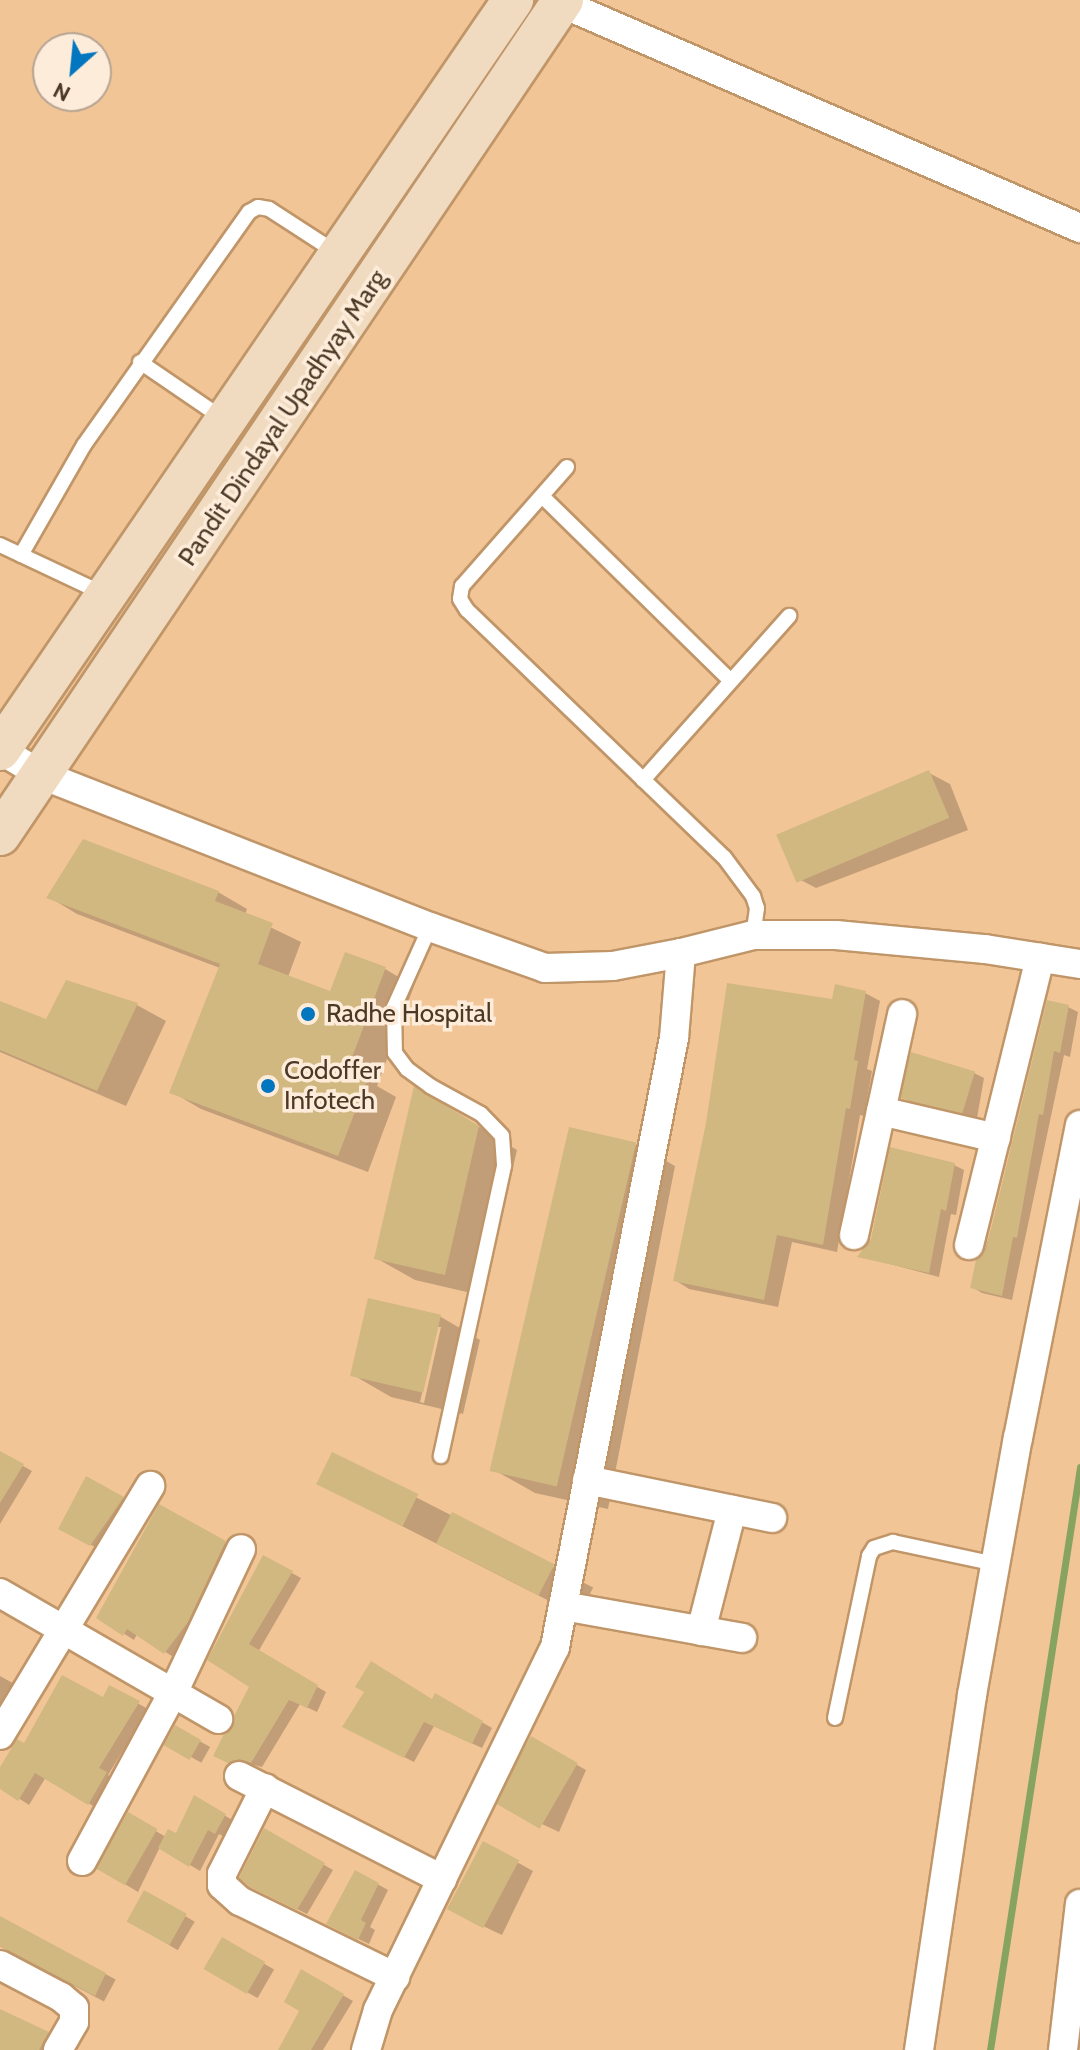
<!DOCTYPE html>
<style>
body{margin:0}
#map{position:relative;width:1080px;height:2050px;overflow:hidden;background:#f2c597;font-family:Cabin,sans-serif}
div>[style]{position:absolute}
.shadow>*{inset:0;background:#0003;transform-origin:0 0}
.stream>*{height:7px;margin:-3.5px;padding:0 3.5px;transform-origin:3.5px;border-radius:3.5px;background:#87a360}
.building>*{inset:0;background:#d1b880;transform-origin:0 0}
.roads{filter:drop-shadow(2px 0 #c09669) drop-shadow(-2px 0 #c09669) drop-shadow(0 2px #c09669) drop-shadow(0 -2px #c09669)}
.lane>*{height:14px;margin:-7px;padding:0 7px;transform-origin:7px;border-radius:7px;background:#fff}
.street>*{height:28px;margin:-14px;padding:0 14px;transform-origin:14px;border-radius:14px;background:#fff}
.secondary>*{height:40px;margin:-20px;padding:0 20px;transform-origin:20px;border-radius:20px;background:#f0dbc1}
.dots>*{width:22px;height:22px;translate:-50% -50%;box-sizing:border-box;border:4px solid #feecda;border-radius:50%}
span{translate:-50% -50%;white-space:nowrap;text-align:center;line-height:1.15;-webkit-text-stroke:7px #feecda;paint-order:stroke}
.street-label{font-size:26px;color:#4b3926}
.poi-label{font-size:26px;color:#4b3926}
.left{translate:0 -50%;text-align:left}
.north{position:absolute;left:32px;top:32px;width:80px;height:80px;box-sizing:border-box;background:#feecda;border:2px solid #b6a492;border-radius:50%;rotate:207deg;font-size:22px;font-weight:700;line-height:32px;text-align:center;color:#4b3926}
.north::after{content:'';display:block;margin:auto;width:28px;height:36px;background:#0376c0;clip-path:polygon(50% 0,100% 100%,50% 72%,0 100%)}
</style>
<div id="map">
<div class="shadow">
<i style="clip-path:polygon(929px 773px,950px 784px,968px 830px,816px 888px,795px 877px)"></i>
<i style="clip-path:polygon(218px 892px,247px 909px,245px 915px,301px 942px,288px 977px,332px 993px,385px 969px,414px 986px,377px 1086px,396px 1097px,368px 1172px,201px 1109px,172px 1092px,220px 968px,77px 914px,49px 897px)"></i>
<i style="clip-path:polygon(865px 993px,880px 1001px,867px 1069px,872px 1071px,864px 1116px,860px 1115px,837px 1252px,792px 1242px,778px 1307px,689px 1289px,675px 1280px,708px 1123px,834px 1001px)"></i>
<i style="clip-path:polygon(0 1003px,47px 1022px,137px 1005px,166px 1021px,126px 1106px,0 1052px)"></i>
<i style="clip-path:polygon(1068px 1007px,1078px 1012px,1070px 1057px,1064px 1055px,1012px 1300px,982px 1293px,972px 1287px)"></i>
<i style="clip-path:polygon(974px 1073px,984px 1078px,977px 1118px,913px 1103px,903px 1097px)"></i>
<i style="clip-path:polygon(453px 1111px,517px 1150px,484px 1296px,415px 1280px,376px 1258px)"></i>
<i style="clip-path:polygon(636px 1144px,675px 1166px,608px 1509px,535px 1493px,496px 1471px)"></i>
<i style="clip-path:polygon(954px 1165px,964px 1170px,956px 1215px,951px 1214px,939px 1277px,860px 1256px)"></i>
<i style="clip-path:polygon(evenodd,370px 1301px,441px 1317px,480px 1340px,463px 1414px,391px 1397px,353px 1375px,370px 1301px,437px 1327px,441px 1327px,424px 1403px,420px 1402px,437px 1327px)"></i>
<i style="clip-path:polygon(0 1453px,32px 1471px,0 1524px)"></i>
<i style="left:333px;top:1455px;width:292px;height:32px;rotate:27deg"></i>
<i style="clip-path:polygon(86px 1479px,132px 1504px,101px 1550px,70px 1534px)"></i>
<i style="clip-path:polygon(160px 1506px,235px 1549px,175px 1658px,137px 1634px,134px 1640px,98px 1617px)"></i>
<i style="clip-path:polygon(264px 1558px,301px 1578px,258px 1652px,326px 1692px,317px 1712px,300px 1704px,262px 1767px,250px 1764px,240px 1768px,216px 1755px,235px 1728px,251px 1687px,210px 1659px)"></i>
<i style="clip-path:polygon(0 1676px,18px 1686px,0 1715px)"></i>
<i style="clip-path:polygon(110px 1688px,148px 1709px,108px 1775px,116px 1780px,98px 1809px,46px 1777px,29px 1805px,0 1786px,0 1772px,24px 1745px,103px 1700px)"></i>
<i style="clip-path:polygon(436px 1696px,492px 1728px,482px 1748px,434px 1726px,414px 1762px,354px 1732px,433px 1702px)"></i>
<i style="left:176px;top:1728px;width:39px;height:18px;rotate:29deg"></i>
<i style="clip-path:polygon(531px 1739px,586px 1770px,559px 1832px,510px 1809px)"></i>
<i style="clip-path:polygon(195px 1798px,234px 1821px,226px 1838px,219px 1834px,200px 1871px,160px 1847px,138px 1892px,100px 1869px,128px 1815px,166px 1837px,177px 1836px)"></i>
<i style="clip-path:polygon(265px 1831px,333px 1870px,307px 1914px,262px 1892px)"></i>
<i style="clip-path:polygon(484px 1844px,533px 1871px,502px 1935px,466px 1918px)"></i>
<i style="clip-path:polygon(356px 1872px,388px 1890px,370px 1927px,375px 1930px,369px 1944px,338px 1929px)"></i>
<i style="left:145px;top:1892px;width:58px;height:33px;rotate:31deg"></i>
<i style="left:0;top:1918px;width:131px;height:25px;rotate:28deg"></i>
<i style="left:223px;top:1940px;width:59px;height:33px;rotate:30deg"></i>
<i style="clip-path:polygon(302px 1972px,353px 2001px,323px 2050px,280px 2050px,301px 2010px)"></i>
<i style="clip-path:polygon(0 2011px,57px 2039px,51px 2050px,0 2050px)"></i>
</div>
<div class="stream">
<i style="left:990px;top:2050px;width:590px;rotate:-81.22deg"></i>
</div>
<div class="building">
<i style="left:929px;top:770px;width:52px;height:166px;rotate:67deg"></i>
<i style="clip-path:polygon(83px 839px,219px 891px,215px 901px,273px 923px,258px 964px,330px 991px,345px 952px,386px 967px,347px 1071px,368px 1078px,338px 1156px,169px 1093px,220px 964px,46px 898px)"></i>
<i style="clip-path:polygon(66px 980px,138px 1003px,97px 1091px,0 1050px,0 1001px,46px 1019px)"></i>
<i style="clip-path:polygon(727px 983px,832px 999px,835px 984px,866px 991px,854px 1060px,858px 1061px,850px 1109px,846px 1108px,823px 1245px,777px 1235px,764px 1300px,673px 1281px,706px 1123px)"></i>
<i style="clip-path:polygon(1047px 1000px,1069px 1005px,1060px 1053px,1054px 1051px,1043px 1115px,1039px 1114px,1017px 1238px,1013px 1237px,1002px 1296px,970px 1288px,976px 1260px,986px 1249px)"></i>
<i style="left:911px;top:1052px;width:67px;height:47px;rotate:17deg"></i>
<i style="clip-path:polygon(414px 1086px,479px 1126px,445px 1275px,374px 1259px)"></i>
<i style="left:569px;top:1127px;width:69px;height:353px;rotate:13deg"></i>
<i style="clip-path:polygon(890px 1147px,955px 1163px,946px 1211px,941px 1209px,929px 1273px,857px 1257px,871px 1239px)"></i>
<i style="left:368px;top:1298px;width:75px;height:80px;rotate:13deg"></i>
<i style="clip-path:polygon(0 1451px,24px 1464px,0 1503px)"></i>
<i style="left:332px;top:1452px;width:96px;height:36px;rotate:26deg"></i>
<i style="clip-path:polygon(86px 1476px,124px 1497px,90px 1546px,58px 1529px)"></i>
<i style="clip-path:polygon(159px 1504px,226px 1541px,188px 1622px,164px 1654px,127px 1629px,123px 1636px,96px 1618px)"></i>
<i style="left:452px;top:1512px;width:115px;height:35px;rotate:27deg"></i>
<i style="clip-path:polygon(263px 1555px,293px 1571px,249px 1644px,318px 1685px,307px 1708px,289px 1700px,251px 1763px,239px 1759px,228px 1763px,213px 1756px,224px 1734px,233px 1727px,234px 1716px,249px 1687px,207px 1660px)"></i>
<i style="clip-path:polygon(371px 1661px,432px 1699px,435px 1693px,483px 1721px,472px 1744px,424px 1722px,404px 1758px,342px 1727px,364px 1692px,355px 1687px)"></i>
<i style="clip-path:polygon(62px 1675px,103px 1697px,109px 1685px,140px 1701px,99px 1768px,107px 1772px,88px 1805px,35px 1773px,18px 1801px,0 1789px,0 1767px,17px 1739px,24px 1743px)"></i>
<i style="left:175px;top:1725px;width:30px;height:23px;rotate:30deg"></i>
<i style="left:531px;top:1736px;width:54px;height:76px;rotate:30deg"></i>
<i style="clip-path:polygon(194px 1795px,226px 1814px,215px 1834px,208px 1830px,189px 1867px,158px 1848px,168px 1829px,176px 1833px)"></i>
<i style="left:128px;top:1812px;width:34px;height:65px;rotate:30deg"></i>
<i style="clip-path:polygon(264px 1828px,325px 1863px,297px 1910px,250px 1887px,239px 1878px)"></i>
<i style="left:483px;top:1841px;width:41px;height:77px;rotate:28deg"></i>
<i style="clip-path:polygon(355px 1870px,379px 1883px,361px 1920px,366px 1923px,358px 1940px,326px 1924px)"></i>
<i style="left:144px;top:1890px;width:49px;height:36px;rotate:29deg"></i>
<i style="clip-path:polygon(0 1916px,106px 1973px,95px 1996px,0 1946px)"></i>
<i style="left:222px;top:1937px;width:50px;height:37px;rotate:30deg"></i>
<i style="clip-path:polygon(301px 1969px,344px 1994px,311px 2050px,278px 2050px,299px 2011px,284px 2002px)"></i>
<i style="clip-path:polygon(0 2009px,49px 2032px,39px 2050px,0 2050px)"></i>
</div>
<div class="roads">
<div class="lane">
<i style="left:140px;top:362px;width:99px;rotate:34.3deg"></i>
<i style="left:567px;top:467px;width:159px;rotate:131.4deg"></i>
<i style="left:462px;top:586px;width:13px;rotate:99deg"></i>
<i style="left:460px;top:599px;width:13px;rotate:58deg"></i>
<i style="left:467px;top:610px;width:356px;rotate:43.9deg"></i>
<i style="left:724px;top:857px;width:49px;rotate:53.4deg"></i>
<i style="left:753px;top:896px;width:13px;rotate:72deg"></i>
<i style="left:757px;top:908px;width:27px;rotate:98deg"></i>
<i style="left:542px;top:496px;width:264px;rotate:44.4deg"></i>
<i style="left:0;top:545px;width:113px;rotate:25.2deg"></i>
<i style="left:21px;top:555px;width:127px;rotate:-60.2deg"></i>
<i style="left:84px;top:445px;width:286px;rotate:-54.7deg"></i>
<i style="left:249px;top:212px;width:10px;rotate:-29deg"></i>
<i style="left:258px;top:207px;width:11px;rotate:10deg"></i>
<i style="left:269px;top:209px;width:81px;rotate:32.9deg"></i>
<i style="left:643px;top:780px;width:220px;rotate:-48.3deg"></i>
<i style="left:430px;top:927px;width:88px;rotate:114.2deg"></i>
<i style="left:394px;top:1007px;width:46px;rotate:88.8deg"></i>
<i style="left:395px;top:1053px;width:20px;rotate:53deg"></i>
<i style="left:407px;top:1069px;width:29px;rotate:36deg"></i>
<i style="left:430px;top:1086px;width:58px;rotate:28.8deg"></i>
<i style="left:481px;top:1114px;width:30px;rotate:46deg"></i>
<i style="left:502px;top:1136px;width:30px;rotate:86deg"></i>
<i style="left:504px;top:1166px;width:297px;rotate:102.3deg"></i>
<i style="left:835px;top:1718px;width:166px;rotate:-78.1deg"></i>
<i style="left:869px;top:1556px;width:9px;rotate:-58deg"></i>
<i style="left:874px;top:1548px;width:20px;rotate:-18deg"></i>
<i style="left:893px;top:1542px;width:105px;rotate:12.1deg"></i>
</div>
<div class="street">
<i style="left:561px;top:3px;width:566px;rotate:23.44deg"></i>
<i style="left:0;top:750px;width:49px;rotate:30.8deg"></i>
<i style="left:42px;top:775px;width:417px;rotate:21.4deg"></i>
<i style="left:430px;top:927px;width:122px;rotate:19.6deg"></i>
<i style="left:545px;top:968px;width:68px;rotate:-1.7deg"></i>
<i style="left:613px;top:966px;width:69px;rotate:-10.8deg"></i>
<i style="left:681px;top:953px;width:85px;rotate:94.7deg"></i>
<i style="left:674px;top:1038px;width:621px;rotate:101.06deg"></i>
<i style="left:555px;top:1647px;width:404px;rotate:116deg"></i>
<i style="left:378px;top:2010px;width:42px;rotate:106.7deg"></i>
<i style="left:681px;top:953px;width:74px;rotate:-14deg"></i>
<i style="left:753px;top:935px;width:83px"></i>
<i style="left:836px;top:935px;width:150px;rotate:5.4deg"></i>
<i style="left:985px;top:949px;width:96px;rotate:9deg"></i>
<i style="left:881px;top:1111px;width:118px;rotate:13.2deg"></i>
<i style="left:854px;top:1235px;width:226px;rotate:-77.7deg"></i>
<i style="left:969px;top:1245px;width:296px;rotate:-76.1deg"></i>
<i style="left:587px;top:1480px;width:189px;rotate:11.6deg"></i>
<i style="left:0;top:1593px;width:252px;rotate:30deg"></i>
<i style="left:563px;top:1606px;width:182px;rotate:10.1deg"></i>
<i style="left:701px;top:1631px;width:125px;rotate:-75.6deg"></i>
<i style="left:0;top:1735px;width:291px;rotate:-58.9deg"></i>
<i style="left:239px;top:1776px;width:228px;rotate:26.9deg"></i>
<i style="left:265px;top:1788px;width:96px;rotate:116.6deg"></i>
<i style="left:222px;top:1874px;width:11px;rotate:90deg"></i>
<i style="left:222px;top:1885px;width:24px;rotate:42deg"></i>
<i style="left:240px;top:1901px;width:173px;rotate:26.1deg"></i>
<i style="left:82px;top:1861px;width:191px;rotate:-61.6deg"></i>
<i style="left:173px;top:1693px;width:159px;rotate:-64.7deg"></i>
<i style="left:0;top:1965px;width:69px;rotate:27.7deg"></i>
<i style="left:61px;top:1997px;width:17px;rotate:40deg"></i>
<i style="left:74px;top:2008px;width:14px;rotate:90deg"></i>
<i style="left:74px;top:2022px;width:32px;rotate:120deg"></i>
<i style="left:919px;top:2050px;width:359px;rotate:-81.5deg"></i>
<i style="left:972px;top:1695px;width:261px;rotate:-79.9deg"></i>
<i style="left:1018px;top:1438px;width:319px;rotate:-78.8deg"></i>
<i style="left:1063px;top:2050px;width:147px;rotate:-83.4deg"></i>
</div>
<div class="secondary">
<i style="left:0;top:750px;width:909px;rotate:-55.63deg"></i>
<i style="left:0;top:835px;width:1007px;rotate:-56.01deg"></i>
</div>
</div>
<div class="dots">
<i style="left:308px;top:1014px;background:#0376c0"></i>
<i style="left:268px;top:1086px;background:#0376c0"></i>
</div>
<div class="street-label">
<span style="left:283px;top:418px;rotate:-56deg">Pandit Dindayal Upadhyay Marg</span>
</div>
<div class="poi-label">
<span class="left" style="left:326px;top:1014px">Radhe Hospital</span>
<span class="left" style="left:284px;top:1086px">Codoffer<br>Infotech</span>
</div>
<div class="north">N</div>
</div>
